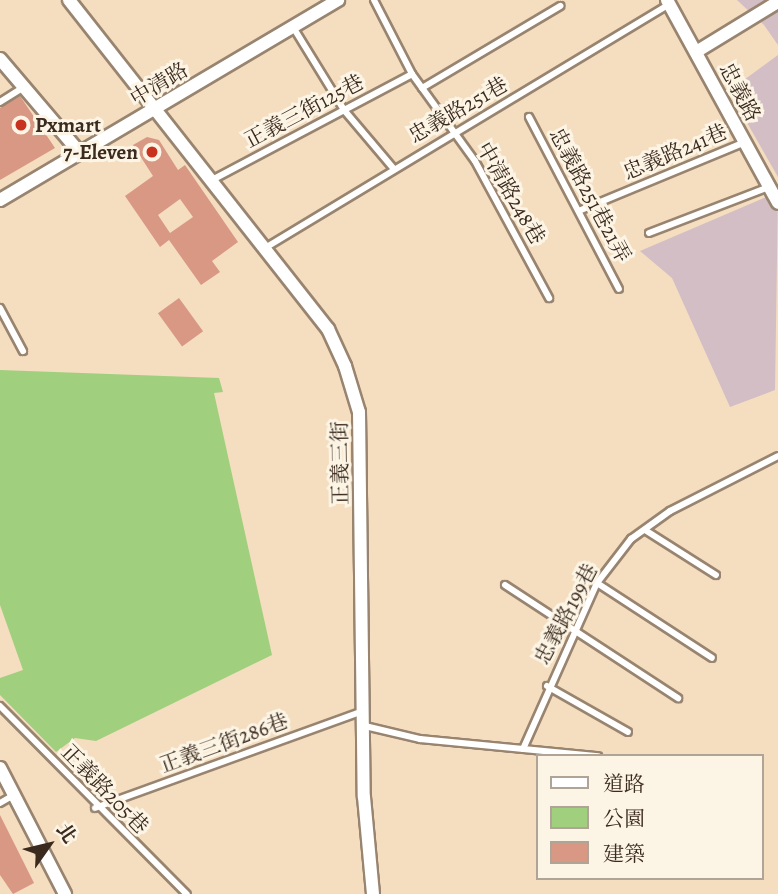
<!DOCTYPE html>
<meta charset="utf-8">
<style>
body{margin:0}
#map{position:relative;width:778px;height:894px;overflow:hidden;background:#f5ddc0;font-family:Alegreya,"Noto Serif TC",serif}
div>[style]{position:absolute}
.industrial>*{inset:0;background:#d2bec4}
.green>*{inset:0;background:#a0cf7d}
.building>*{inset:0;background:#d89884;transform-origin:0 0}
.roads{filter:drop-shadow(2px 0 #98846f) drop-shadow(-2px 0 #98846f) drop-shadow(0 2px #98846f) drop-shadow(0 -2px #98846f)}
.service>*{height:6px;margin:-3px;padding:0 3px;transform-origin:3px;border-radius:3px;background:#fff}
.minor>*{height:12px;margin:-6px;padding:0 6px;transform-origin:6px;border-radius:6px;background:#fff}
.dots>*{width:19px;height:19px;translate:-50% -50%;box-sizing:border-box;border:4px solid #fcf5e5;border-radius:50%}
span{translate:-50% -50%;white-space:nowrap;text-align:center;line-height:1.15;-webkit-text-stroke:6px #fcf5e5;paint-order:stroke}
.street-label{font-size:21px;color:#3b2a1e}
.poi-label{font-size:21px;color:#3b2a1e;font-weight:700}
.left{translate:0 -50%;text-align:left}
.right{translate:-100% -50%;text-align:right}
.legend{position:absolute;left:536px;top:754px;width:228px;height:126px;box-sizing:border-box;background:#fcf5e5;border:2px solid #afa495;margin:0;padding:9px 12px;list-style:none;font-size:21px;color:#3b2a1e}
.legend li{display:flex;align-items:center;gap:14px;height:35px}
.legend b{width:35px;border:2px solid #afa495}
.north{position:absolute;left:14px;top:810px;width:70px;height:70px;-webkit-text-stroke:5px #fcf5e5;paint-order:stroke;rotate:56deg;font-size:19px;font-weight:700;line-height:28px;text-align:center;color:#3b2a1e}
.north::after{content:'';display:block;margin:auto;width:24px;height:32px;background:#3b2a1e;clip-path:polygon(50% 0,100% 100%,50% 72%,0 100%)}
</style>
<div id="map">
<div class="industrial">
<i style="clip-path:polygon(737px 0,778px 0,778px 45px,764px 25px)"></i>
<i style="clip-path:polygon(778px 55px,778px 177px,729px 91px)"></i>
<i style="clip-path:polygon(778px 192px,775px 390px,730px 407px,672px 278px,640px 251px)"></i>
</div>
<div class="green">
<i style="clip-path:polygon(0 370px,219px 378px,223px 392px,214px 393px,272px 655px,96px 741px,75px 738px,56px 752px,0 695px,0 678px,23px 670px,0 605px)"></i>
</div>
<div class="building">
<i style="clip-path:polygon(20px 96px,55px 148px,0 180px,0 108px)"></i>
<i style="clip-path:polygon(evenodd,147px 137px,159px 140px,178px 170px,185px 165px,238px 242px,212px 261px,220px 272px,201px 285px,169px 240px,160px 247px,125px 196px,153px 176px,133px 145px,147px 137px,180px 199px,193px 217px,170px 233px,158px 215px,180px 199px)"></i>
<i style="left:179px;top:298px;width:41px;height:26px;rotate:54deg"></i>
<i style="clip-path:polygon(0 815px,34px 883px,13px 894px,0 875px)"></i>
</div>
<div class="roads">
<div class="service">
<i style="left:374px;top:0;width:83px;rotate:62.8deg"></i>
<i style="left:412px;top:74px;width:107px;rotate:54.1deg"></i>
<i style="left:475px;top:161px;width:156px;rotate:61.6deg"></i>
<i style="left:293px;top:27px;width:97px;rotate:58.4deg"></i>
<i style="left:344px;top:110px;width:76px;rotate:49.8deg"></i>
<i style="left:422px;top:88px;width:161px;rotate:-30.7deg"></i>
<i style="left:0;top:102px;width:28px;rotate:-32deg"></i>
<i style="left:529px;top:117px;width:194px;rotate:62.4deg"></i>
<i style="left:212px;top:180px;width:226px;rotate:-27.9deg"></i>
<i style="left:581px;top:210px;width:178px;rotate:-22.5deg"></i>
<i style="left:649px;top:233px;width:129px;rotate:-21deg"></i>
<i style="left:265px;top:248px;width:472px;rotate:-31.1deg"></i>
<i style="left:0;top:308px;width:49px;rotate:61.9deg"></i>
<i style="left:645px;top:530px;width:84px;rotate:32.4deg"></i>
<i style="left:597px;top:583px;width:137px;rotate:33.1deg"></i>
<i style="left:505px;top:585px;width:207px;rotate:33.2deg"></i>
<i style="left:547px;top:686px;width:93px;rotate:29.6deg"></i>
<i style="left:0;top:706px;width:265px;rotate:45.2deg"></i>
<i style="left:365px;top:726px;width:57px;rotate:13.3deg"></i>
<i style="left:420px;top:739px;width:179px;rotate:5.5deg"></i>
<i style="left:523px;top:749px;width:182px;rotate:-66deg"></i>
<i style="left:597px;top:583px;width:56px;rotate:-52.3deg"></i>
<i style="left:631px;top:539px;width:48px;rotate:-35.7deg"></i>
<i style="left:670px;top:511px;width:121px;rotate:-27deg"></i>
<i style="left:0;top:803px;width:16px;rotate:-30deg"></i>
<i style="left:95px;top:808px;width:285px;rotate:-19.9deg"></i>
</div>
<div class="minor">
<i style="left:69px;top:0;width:419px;rotate:51.8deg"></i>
<i style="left:328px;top:329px;width:41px;rotate:65.3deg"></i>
<i style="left:345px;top:366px;width:48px;rotate:73.1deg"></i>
<i style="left:359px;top:412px;width:385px;rotate:89.3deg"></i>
<i style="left:364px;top:797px;width:97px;rotate:84.7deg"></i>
<i style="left:667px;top:0;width:231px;rotate:61.3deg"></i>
<i style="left:696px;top:52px;width:96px;rotate:-31.4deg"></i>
<i style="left:0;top:59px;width:123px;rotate:49.6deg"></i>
<i style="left:0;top:200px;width:393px;rotate:-30.6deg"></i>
<i style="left:0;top:768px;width:142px;rotate:62.7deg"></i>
</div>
</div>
<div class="dots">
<i style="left:21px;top:125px;background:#c8321e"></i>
<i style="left:152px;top:152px;background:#c8321e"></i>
</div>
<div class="street-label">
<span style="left:159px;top:84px;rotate:-31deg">中清路</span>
<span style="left:740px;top:92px;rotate:62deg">忠義路</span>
<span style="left:458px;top:110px;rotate:-30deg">忠義路251巷</span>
<span style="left:304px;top:111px;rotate:-28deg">正義三街125巷</span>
<span style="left:675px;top:152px;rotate:-23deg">忠義路241巷</span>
<span style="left:511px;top:193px;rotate:60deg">中清路248巷</span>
<span style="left:590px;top:195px;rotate:62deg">忠義路251巷21弄</span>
<span style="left:340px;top:463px;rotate:-91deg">正義三街</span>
<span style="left:566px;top:614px;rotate:-62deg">忠義路199巷</span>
<span style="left:224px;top:743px;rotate:-20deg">正義三街286巷</span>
<span style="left:105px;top:789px;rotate:46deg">正義路205巷</span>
</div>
<div class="poi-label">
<span class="left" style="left:35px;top:125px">Pxmart</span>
<span class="right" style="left:138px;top:152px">7-Eleven</span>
</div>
<ul class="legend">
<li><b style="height:9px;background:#fff"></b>道路</li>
<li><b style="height:19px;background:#a0cf7d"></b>公園</li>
<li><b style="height:19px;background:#d89884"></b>建築</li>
</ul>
<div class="north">北</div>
</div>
